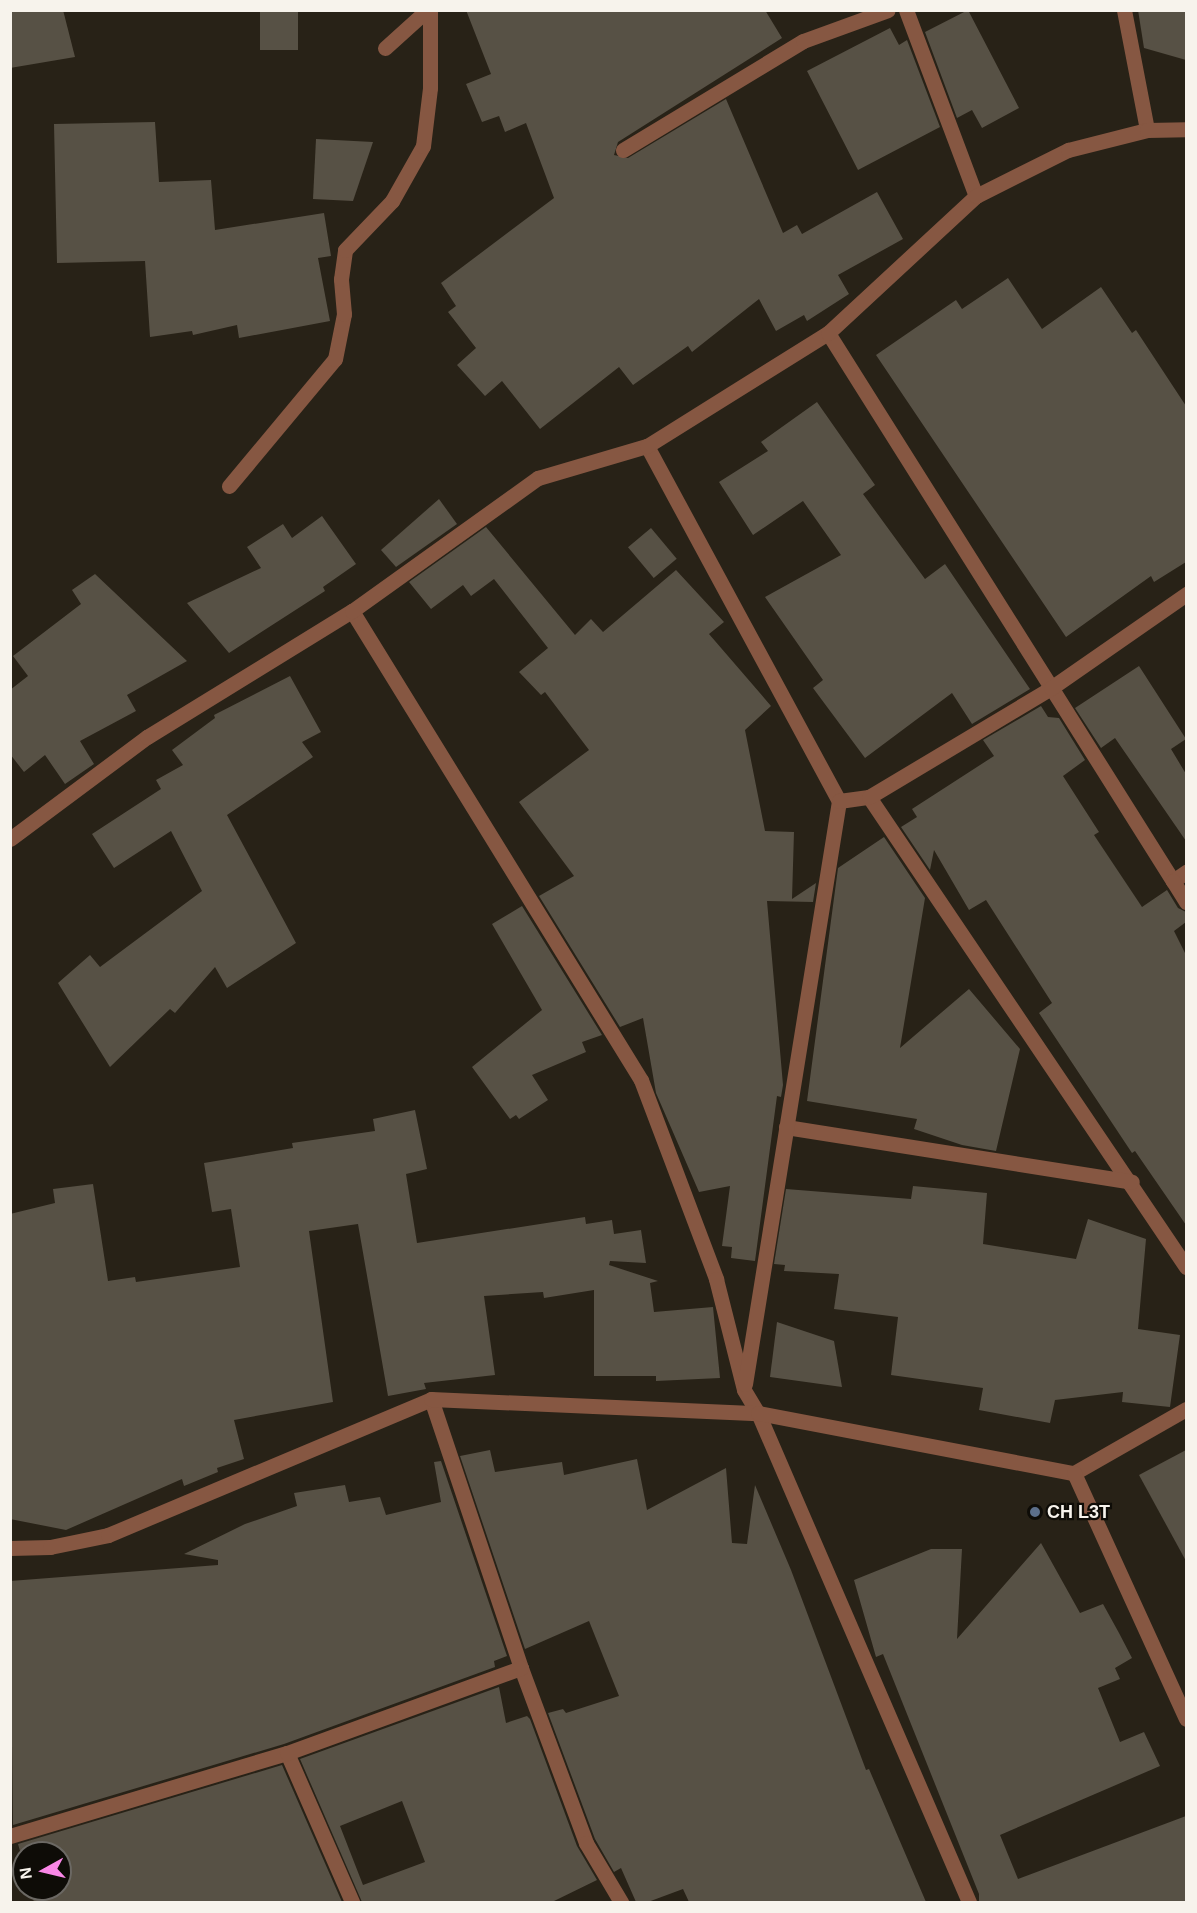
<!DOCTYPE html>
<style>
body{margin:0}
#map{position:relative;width:1197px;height:1913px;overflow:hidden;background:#282217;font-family:Arial,sans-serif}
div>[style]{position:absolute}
.building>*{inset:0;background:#575145;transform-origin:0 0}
.street>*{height:15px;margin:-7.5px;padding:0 7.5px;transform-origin:7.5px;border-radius:7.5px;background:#865742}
.dots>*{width:16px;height:16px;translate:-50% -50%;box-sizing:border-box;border:3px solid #0e0c07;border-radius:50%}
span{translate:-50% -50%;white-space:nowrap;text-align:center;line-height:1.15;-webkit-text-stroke:4.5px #0e0c07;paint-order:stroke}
.poi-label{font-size:18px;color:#f7f3ec;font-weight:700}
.left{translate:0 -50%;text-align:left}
.frame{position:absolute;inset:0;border:12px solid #f7f3ec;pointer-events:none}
.north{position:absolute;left:12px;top:1841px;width:60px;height:60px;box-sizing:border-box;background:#0e0c07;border:2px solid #6b6863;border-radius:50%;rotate:262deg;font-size:16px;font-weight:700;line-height:24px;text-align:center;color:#f7f3ec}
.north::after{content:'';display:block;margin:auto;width:21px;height:27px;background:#fa87e7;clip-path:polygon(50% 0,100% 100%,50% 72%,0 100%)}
</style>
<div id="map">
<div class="building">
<i style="clip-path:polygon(10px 10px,63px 10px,75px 57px,10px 68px)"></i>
<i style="left:260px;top:10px;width:38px;height:40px"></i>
<i style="clip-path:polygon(466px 10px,765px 10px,782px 38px,618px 142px,614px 155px,628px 158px,726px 99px,783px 233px,797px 225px,802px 234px,877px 192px,903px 239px,838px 275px,849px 294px,807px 321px,804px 315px,776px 331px,759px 299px,692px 352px,688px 346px,633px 385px,619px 367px,540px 429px,502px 381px,485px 396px,457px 365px,476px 348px,448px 312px,456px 306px,441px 283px,554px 198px,526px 123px,505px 132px,499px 116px,482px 122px,466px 84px,491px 74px)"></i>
<i style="clip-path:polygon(968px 10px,1019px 108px,982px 128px,972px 110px,957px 118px,925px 32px)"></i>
<i style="clip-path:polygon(1138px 10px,1186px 10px,1186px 60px,1144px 48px)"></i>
<i style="clip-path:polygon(890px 28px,899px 45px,907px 40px,940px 127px,858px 170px,807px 71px)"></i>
<i style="clip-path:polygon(155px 122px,159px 182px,211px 180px,215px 230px,324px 213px,331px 256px,318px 258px,330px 321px,239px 338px,237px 325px,193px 335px,192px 331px,150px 337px,145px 261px,57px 263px,54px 124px)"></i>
<i style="clip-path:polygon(316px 139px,373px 142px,353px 201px,313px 199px)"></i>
<i style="clip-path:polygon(1008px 278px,1042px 329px,1101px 287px,1132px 333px,1136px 330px,1186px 406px,1186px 562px,1154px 582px,1151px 576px,1066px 637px,876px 355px,956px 300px,962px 309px)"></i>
<i style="clip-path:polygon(817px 402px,875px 485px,863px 494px,925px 579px,945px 564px,1030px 689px,972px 724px,952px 693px,865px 758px,813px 688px,823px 680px,765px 597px,841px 555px,803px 501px,753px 535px,719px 482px,768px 451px,761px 442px)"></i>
<i style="clip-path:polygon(439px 499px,457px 524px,396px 567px,381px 550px)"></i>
<i style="clip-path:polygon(322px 516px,356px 564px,323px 587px,325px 591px,229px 653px,187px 603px,261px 568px,247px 547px,283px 524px,292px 538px)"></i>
<i style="clip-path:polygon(486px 527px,575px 635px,591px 619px,603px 632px,676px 570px,724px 622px,709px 634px,771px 706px,745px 730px,765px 831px,794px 832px,792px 899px,816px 883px,813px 902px,767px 901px,783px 1085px,781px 1097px,777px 1096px,755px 1261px,731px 1258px,732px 1247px,722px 1246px,730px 1186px,699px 1192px,656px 1093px,643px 1018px,620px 1027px,539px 896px,574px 876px,519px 802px,589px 750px,545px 692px,541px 695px,519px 672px,548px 648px,494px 579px,471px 596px,463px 585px,431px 609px,409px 582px)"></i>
<i style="left:651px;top:528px;width:40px;height:30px;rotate:50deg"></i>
<i style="clip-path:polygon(95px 574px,187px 661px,127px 695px,136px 711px,80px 741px,94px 764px,65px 784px,45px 755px,24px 772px,10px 754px,10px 690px,28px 676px,13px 656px,81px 604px,72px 590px)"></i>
<i style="clip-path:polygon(1139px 666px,1186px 739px,1171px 749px,1186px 774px,1186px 841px,1115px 738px,1101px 748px,1075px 708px)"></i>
<i style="clip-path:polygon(290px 676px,321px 732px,302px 742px,313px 757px,227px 815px,296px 943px,227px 988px,215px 967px,175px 1013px,170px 1009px,110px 1067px,58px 983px,90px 955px,100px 967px,202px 891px,171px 831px,114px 868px,92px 834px,161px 789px,156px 780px,183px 765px,172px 750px,215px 718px,214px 715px)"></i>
<i style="clip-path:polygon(1041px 706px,1048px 717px,1059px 718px,1085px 760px,1063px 776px,1099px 832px,1094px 835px,1142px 907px,1167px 890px,1178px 908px,1186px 912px,1186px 922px,1174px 931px,1186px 955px,1186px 1225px,1135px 1151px,1132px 1153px,1039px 1013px,1052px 1003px,986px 900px,969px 910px,934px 850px,930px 870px,901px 827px,917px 817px,912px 809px,994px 756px,983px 740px)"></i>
<i style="clip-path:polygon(884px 837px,925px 898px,900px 1048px,969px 989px,1020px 1049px,996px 1151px,962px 1145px,914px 1129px,917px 1119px,807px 1101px,838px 868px)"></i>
<i style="clip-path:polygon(522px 906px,602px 1035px,582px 1042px,586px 1052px,532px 1075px,548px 1100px,519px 1119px,516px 1115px,510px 1119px,472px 1067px,542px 1010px,492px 924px)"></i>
<i style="clip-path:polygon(415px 1110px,427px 1169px,406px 1174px,417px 1243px,585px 1217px,586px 1224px,612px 1220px,614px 1234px,641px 1230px,646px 1263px,610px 1261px,609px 1265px,658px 1281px,650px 1283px,654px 1312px,713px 1307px,720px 1378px,656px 1381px,656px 1376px,594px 1376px,594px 1290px,544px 1298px,543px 1292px,484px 1296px,495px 1375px,424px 1383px,426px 1389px,388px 1396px,358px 1224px,309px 1231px,333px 1402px,234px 1420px,244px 1459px,217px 1468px,218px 1472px,184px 1486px,182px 1479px,66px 1530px,10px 1519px,10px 1214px,55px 1203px,53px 1189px,93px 1184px,108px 1281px,135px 1277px,136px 1282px,240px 1267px,231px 1209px,212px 1212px,204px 1163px,293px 1148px,292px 1143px,375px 1131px,373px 1119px)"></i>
<i style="clip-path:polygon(913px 1186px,987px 1193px,983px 1244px,1076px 1259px,1088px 1219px,1146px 1239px,1138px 1329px,1180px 1335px,1170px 1407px,1122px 1402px,1123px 1392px,1055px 1400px,1050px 1423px,979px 1410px,983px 1388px,891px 1375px,898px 1317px,834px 1309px,839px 1274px,784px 1271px,785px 1265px,774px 1264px,786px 1189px,911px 1199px)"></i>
<i style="clip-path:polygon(777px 1322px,834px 1341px,842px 1387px,770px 1377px)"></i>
<i style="clip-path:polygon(490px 1450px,495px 1472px,562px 1462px,564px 1475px,637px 1459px,647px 1510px,726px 1468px,732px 1543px,747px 1544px,755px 1485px,791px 1570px,866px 1770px,869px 1769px,926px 1902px,689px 1902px,683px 1889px,648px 1902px,636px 1902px,621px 1868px,614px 1872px,595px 1839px,548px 1713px,563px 1709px,566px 1713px,619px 1696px,589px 1621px,525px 1649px,460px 1456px)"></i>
<i style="clip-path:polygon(1186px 1450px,1186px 1561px,1139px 1475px)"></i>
<i style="clip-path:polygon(441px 1461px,507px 1656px,494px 1661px,495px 1667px,284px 1744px,13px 1825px,10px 1581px,218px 1565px,218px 1560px,184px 1554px,245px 1524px,297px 1506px,294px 1493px,345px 1485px,349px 1502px,380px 1497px,386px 1515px,441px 1502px,434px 1462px)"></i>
<i style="clip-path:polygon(1041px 1543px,1080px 1613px,1103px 1604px,1119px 1633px,1132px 1658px,1115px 1668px,1120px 1679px,1098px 1688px,1120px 1742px,1144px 1732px,1160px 1766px,1000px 1835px,1018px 1879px,1186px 1816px,1186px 1902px,979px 1902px,979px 1894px,883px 1654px,876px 1657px,854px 1580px,931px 1549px,962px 1549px,957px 1639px)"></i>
<i style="clip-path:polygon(evenodd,499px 1687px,506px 1723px,527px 1716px,530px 1719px,577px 1846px,597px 1880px,552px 1902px,362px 1902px,300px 1759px,499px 1687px,402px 1801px,425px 1862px,363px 1885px,340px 1826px,402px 1801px)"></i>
<i style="clip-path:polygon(282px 1765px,342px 1902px,34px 1902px,30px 1889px,60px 1889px,60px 1853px,24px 1853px,24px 1865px,18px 1844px)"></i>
</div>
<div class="street">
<i style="left:906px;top:10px;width:199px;rotate:69.4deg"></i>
<i style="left:1124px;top:10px;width:122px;rotate:79.1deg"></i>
<i style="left:385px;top:48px;width:57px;rotate:-42.1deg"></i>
<i style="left:623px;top:150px;width:210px;rotate:-31.2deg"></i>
<i style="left:803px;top:41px;width:90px;rotate:-20deg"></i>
<i style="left:828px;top:333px;width:648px;rotate:57.81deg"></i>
<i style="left:1173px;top:881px;width:16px;rotate:-35deg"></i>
<i style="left:647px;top:446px;width:404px;rotate:61.6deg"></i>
<i style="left:229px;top:486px;width:165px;rotate:-50.2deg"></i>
<i style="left:335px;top:359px;width:46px;rotate:-78.7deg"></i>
<i style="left:344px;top:314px;width:35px;rotate:-95deg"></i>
<i style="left:341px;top:279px;width:29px;rotate:-82deg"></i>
<i style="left:345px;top:250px;width:68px;rotate:-46.2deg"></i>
<i style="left:392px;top:201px;width:63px;rotate:-60.6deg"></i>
<i style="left:423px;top:146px;width:58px;rotate:-83.1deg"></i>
<i style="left:430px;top:88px;width:78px;rotate:-90deg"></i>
<i style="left:352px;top:611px;width:551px;rotate:58.36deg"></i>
<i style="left:641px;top:1080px;width:213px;rotate:69.3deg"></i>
<i style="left:716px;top:1279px;width:114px;rotate:75.8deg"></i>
<i style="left:744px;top:1390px;width:27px;rotate:59deg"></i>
<i style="left:758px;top:1413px;width:533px;rotate:66.66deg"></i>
<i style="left:869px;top:797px;width:567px;rotate:56deg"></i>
<i style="left:10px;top:839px;width:171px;rotate:-36.7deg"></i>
<i style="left:147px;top:737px;width:241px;rotate:-31.6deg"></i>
<i style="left:352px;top:611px;width:229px;rotate:-35.6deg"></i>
<i style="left:538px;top:478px;width:114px;rotate:-16.4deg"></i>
<i style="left:647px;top:446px;width:213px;rotate:-32deg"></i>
<i style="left:828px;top:333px;width:202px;rotate:-42.8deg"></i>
<i style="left:976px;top:196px;width:103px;rotate:-26.6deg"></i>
<i style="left:1068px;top:150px;width:81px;rotate:-14.2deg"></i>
<i style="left:1147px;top:130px;width:39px;rotate:-1deg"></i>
<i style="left:1173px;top:881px;width:25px;rotate:58deg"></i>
<i style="left:786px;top:1127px;width:350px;rotate:9deg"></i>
<i style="left:745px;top:1384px;width:591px;rotate:-80.84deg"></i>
<i style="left:839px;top:801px;width:30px;rotate:-8deg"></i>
<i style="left:869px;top:797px;width:212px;rotate:-30.9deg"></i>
<i style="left:1051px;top:688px;width:165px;rotate:-34.8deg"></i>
<i style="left:431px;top:1399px;width:284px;rotate:71.5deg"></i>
<i style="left:521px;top:1668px;width:187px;rotate:69.6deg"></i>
<i style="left:586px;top:1843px;width:69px;rotate:59.3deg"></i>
<i style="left:1074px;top:1473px;width:129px;rotate:-29.7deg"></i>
<i style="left:10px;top:1548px;width:40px;rotate:-1.4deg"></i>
<i style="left:50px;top:1547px;width:59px;rotate:-11.7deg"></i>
<i style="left:108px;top:1535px;width:350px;rotate:-22.8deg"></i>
<i style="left:431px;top:1399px;width:327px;rotate:2.5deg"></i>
<i style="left:758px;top:1413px;width:322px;rotate:10.8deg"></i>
<i style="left:1074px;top:1473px;width:270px;rotate:65.5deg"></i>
<i style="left:287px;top:1753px;width:163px;rotate:66.4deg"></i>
<i style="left:10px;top:1836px;width:289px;rotate:-16.7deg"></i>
<i style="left:287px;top:1753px;width:249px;rotate:-20deg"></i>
</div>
<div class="dots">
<i style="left:1035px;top:1512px;background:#5c6f8a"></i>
</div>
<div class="poi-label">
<span class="left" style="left:1047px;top:1512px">CH L3T</span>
</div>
<div class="frame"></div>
<div class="north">N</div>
</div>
